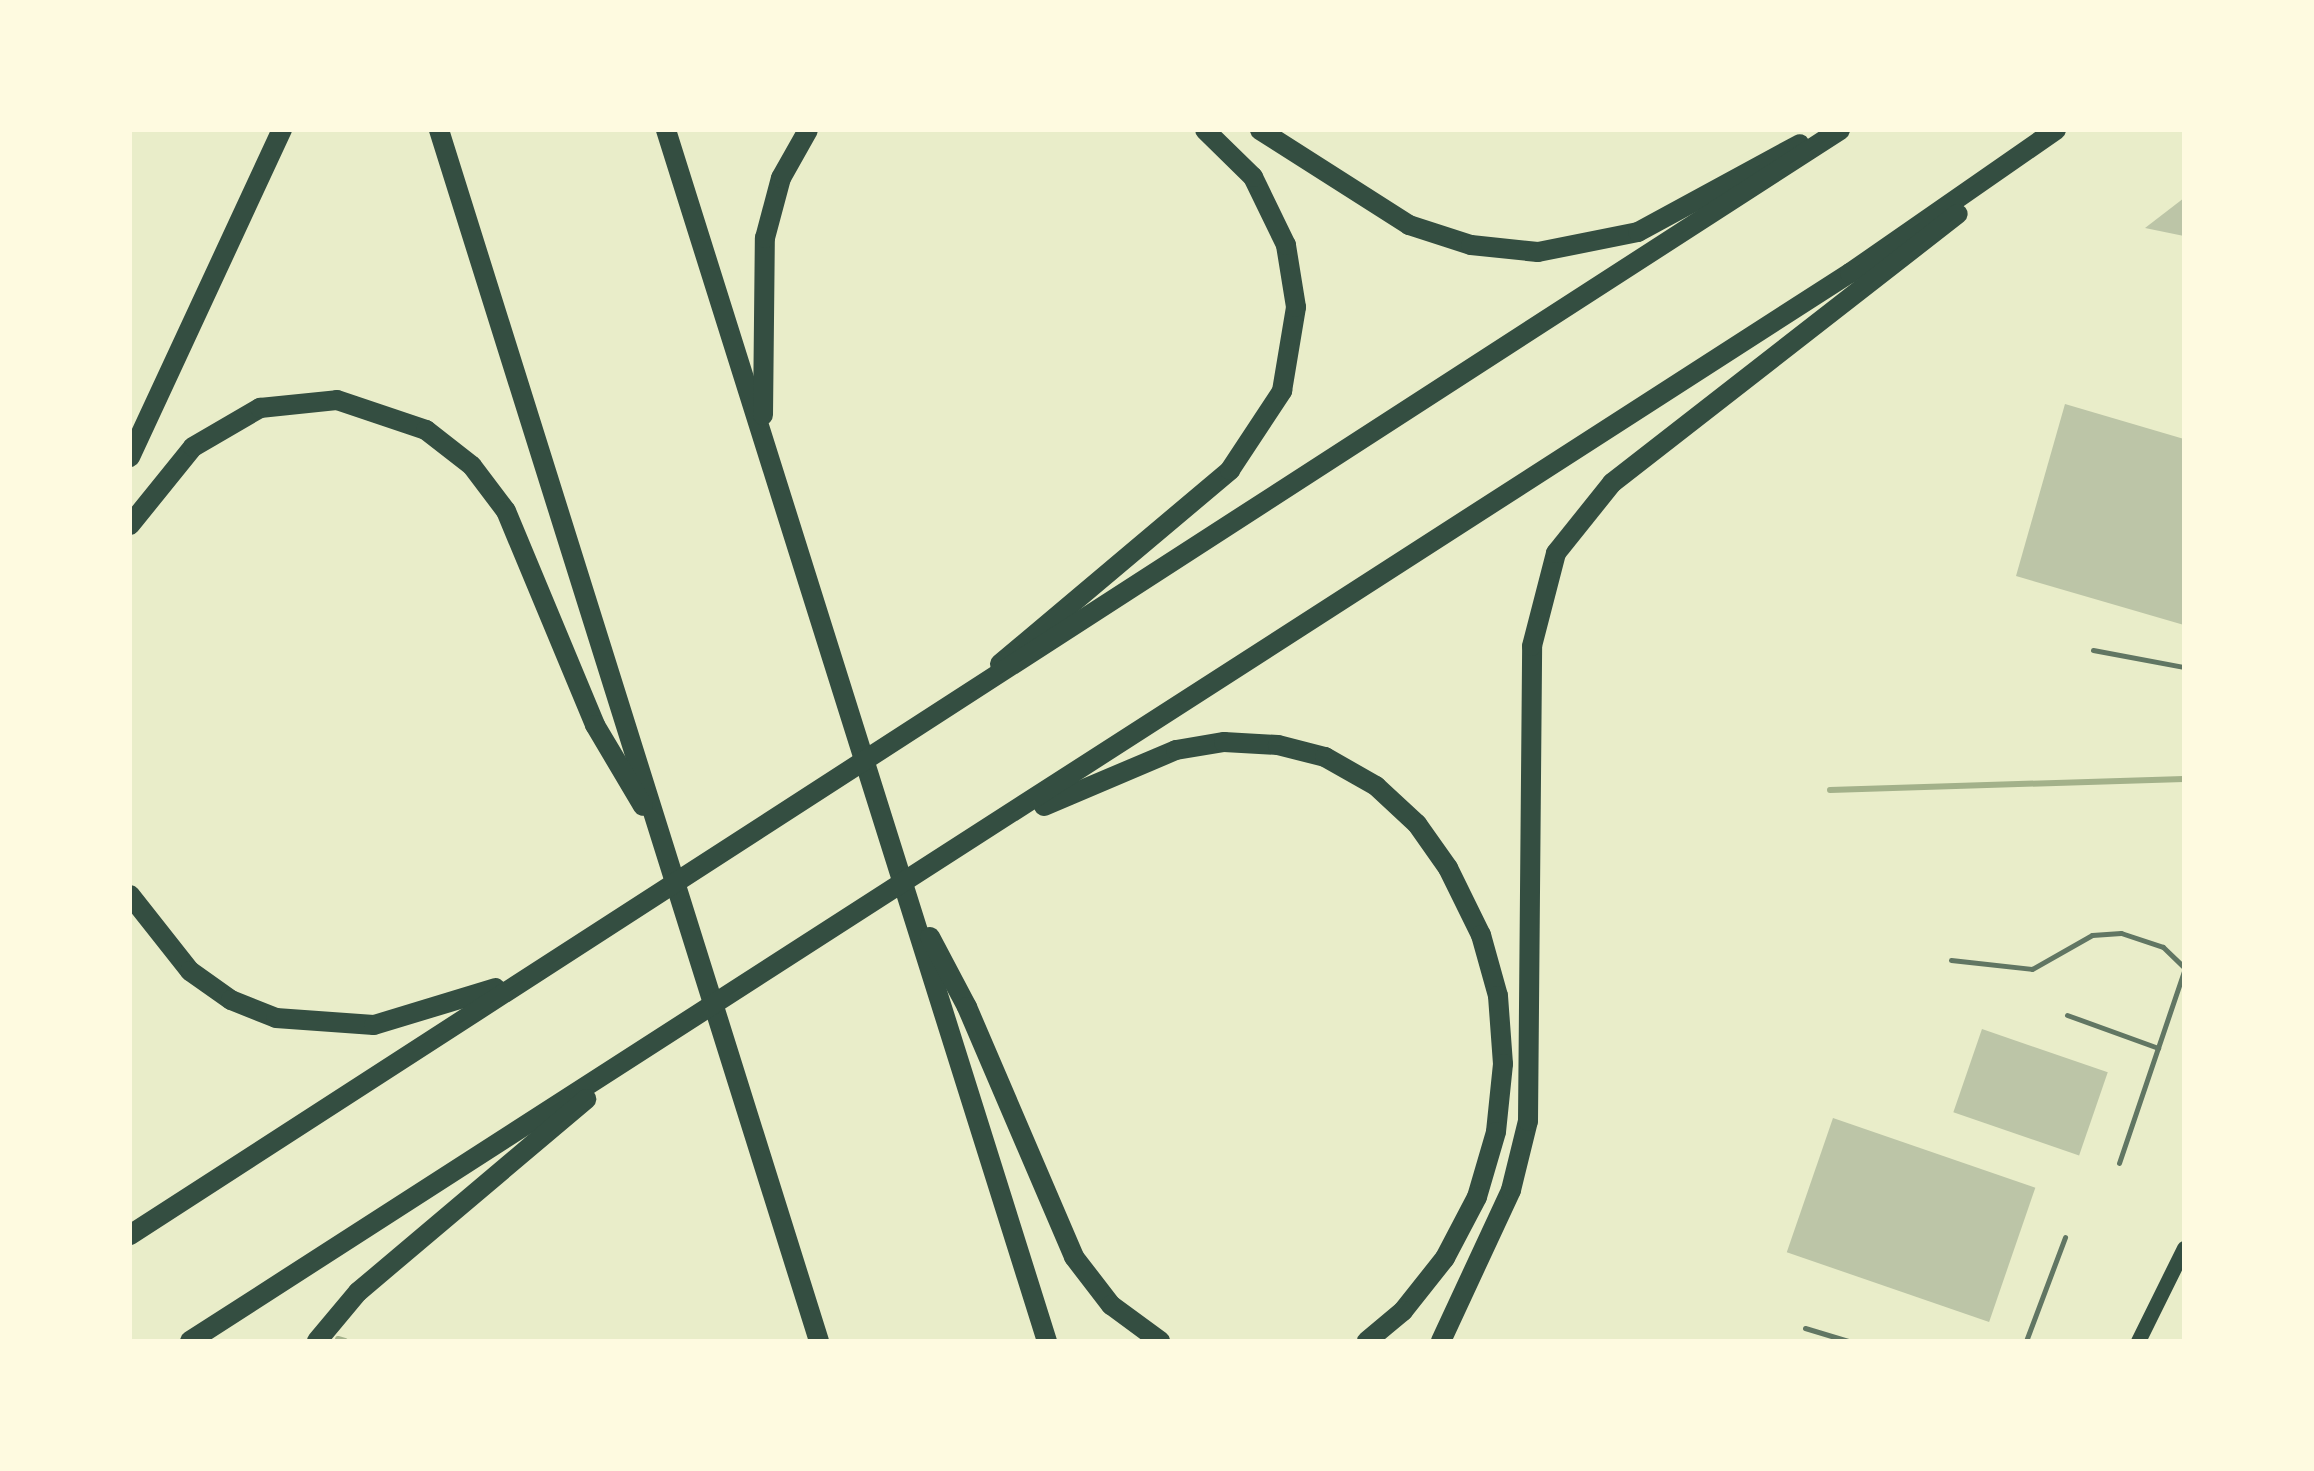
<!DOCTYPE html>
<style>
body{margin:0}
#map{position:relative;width:2314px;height:1471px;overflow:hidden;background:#e9edc9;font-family:"Varela Round",sans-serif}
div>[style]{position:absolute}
.stream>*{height:6px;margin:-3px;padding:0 3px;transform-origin:3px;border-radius:3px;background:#a3b18a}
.building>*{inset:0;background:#bcc5a7;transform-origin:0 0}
.service>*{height:5px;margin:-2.5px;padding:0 2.5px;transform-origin:2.5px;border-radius:2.5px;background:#617663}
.secondary>*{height:15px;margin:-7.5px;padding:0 7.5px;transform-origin:7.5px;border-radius:7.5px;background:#344e41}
.motorway>*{height:20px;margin:-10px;padding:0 10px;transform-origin:10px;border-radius:10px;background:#344e41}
span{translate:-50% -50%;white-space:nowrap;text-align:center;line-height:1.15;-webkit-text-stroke:8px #fefae0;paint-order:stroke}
.frame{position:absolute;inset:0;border:132px solid #fefae0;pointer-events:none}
</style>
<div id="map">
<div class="stream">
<i style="left:1830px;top:790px;width:354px;rotate:-1.8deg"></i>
<i style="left:338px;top:1339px;width:7px;rotate:16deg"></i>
</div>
<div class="building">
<i style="clip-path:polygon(2184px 198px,2184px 236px,2145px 228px)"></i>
<i style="clip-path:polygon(2065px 404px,2184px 439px,2184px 625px,2016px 576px)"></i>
<i style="left:1982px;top:1029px;width:133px;height:88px;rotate:19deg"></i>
<i style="left:1833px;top:1118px;width:214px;height:142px;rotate:19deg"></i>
</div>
<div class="service">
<i style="left:2093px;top:650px;width:93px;rotate:10.6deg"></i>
<i style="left:1951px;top:960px;width:81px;rotate:6.3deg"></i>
<i style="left:2032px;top:969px;width:69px;rotate:-29.5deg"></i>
<i style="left:2092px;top:935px;width:29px;rotate:-4deg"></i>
<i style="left:2121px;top:933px;width:44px;rotate:18.4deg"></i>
<i style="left:2163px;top:947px;width:29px;rotate:44deg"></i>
<i style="left:2067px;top:1015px;width:97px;rotate:19.9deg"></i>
<i style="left:2119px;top:1163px;width:203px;rotate:-71.3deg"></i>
<i style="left:1805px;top:1328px;width:45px;rotate:16.8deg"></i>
<i style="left:2026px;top:1341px;width:111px;rotate:-69.4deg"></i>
</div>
<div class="secondary">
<i style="left:2138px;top:1341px;width:104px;rotate:-63.7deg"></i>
</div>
<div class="motorway">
<i style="left:439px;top:130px;width:1269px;rotate:72.58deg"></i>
<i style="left:666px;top:130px;width:1270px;rotate:72.54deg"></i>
<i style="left:1260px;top:130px;width:177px;rotate:32.5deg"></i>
<i style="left:1409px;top:225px;width:65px;rotate:17.9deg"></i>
<i style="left:1471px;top:245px;width:67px;rotate:6deg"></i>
<i style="left:1538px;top:252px;width:102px;rotate:-11.3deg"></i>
<i style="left:1638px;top:232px;width:184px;rotate:-28.5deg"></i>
<i style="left:763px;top:415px;width:177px;rotate:-89.4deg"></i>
<i style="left:765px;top:238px;width:62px;rotate:-75.1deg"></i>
<i style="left:781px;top:178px;width:55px;rotate:-60.6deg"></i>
<i style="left:130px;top:457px;width:361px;rotate:-65.1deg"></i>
<i style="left:130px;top:525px;width:100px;rotate:-51.1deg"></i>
<i style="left:193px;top:447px;width:78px;rotate:-30.2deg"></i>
<i style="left:260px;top:408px;width:77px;rotate:-5.9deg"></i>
<i style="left:337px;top:400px;width:94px;rotate:18.6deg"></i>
<i style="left:426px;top:430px;width:58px;rotate:38deg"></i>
<i style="left:472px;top:466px;width:56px;rotate:52.9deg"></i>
<i style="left:506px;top:511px;width:232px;rotate:67.4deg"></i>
<i style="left:595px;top:725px;width:94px;rotate:59.3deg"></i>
<i style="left:1000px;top:664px;width:301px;rotate:-40.1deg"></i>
<i style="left:1230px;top:470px;width:95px;rotate:-56.6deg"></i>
<i style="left:1282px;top:391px;width:85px;rotate:-80.5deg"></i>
<i style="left:1296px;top:307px;width:63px;rotate:-99.2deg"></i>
<i style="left:1286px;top:245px;width:76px;rotate:-115.9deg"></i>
<i style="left:1253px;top:177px;width:67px;rotate:-135.6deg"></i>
<i style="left:1044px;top:806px;width:143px;rotate:-23deg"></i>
<i style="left:1176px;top:750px;width:49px;rotate:-9.5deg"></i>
<i style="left:1224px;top:742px;width:54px;rotate:3.2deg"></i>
<i style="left:1278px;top:745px;width:49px;rotate:14.3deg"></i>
<i style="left:1325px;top:757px;width:59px;rotate:29.6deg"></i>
<i style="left:1376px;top:786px;width:56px;rotate:42.8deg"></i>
<i style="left:1417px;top:824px;width:54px;rotate:54.8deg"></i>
<i style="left:1448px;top:868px;width:75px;rotate:63.8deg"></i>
<i style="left:1481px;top:935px;width:63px;rotate:74.4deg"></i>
<i style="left:1498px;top:996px;width:68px;rotate:85.8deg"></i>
<i style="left:1503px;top:1064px;width:68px;rotate:95.9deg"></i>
<i style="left:1496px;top:1132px;width:68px;rotate:106.3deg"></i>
<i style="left:1477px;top:1197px;width:69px;rotate:117.7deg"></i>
<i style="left:1445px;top:1258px;width:68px;rotate:128.4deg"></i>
<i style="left:1403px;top:1311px;width:47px;rotate:140.2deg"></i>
<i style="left:130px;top:895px;width:97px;rotate:51.7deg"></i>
<i style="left:190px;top:971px;width:50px;rotate:35.3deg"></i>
<i style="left:231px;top:1000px;width:48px;rotate:21.8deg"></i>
<i style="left:276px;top:1018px;width:98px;rotate:4.1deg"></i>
<i style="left:374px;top:1025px;width:127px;rotate:-16.9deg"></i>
<i style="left:930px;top:937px;width:79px;rotate:62.1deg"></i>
<i style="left:967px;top:1007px;width:272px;rotate:66.8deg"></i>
<i style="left:1074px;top:1257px;width:61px;rotate:52.4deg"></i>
<i style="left:1111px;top:1305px;width:61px;rotate:36.3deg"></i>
<i style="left:130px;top:1235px;width:2036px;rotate:-32.87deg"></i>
<i style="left:190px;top:1341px;width:1974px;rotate:-32.76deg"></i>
<i style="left:1850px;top:273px;width:251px;rotate:-34.8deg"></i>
<i style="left:317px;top:1341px;width:64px;rotate:-50.1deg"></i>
<i style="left:358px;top:1292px;width:299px;rotate:-40.2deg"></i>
<i style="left:1441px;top:1341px;width:166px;rotate:-65.1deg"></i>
<i style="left:1511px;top:1190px;width:71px;rotate:-76.2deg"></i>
<i style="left:1528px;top:1121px;width:475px;rotate:-89.5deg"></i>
<i style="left:1532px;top:646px;width:96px;rotate:-75.5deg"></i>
<i style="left:1556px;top:553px;width:90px;rotate:-51.3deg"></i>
<i style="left:1612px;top:483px;width:438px;rotate:-37.9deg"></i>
</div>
<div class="frame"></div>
</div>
